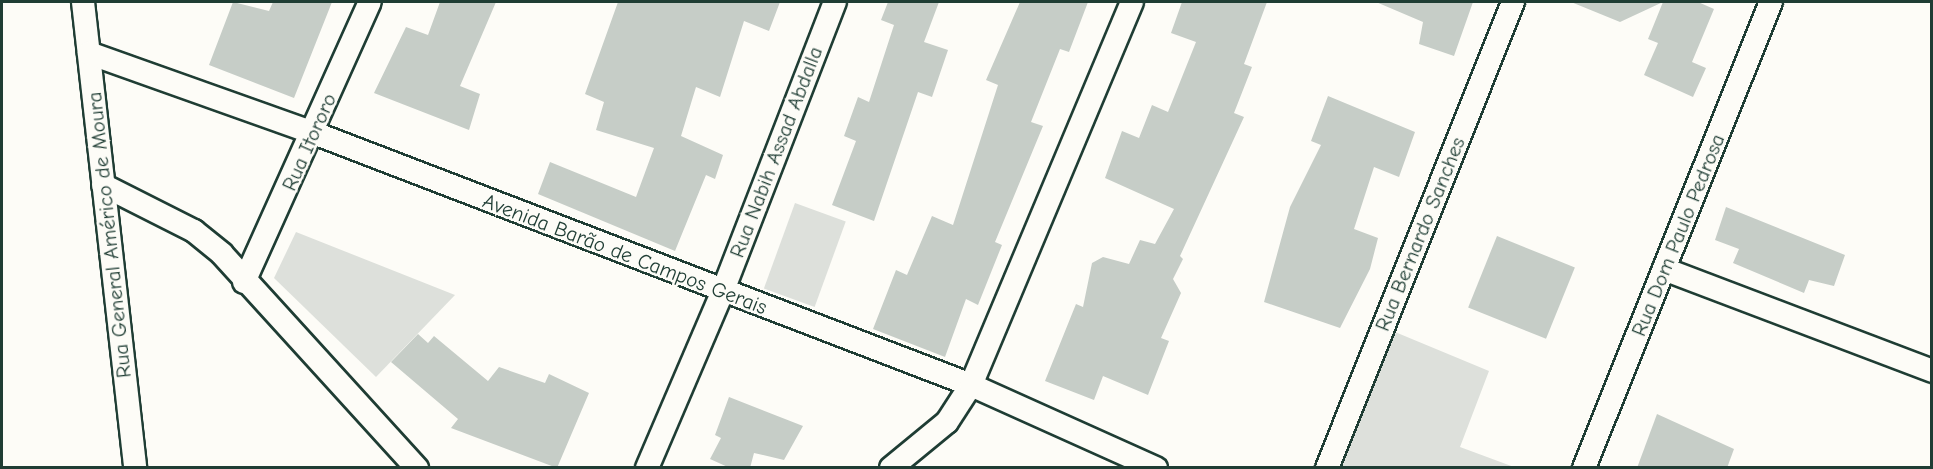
<!DOCTYPE html>
<meta charset="utf-8">
<style>
body{margin:0}
#map{position:relative;width:1933px;height:469px;overflow:hidden;background:#fdfcf7;font-family:"Comic Neue",sans-serif}
div>[style]{position:absolute}
.green>*{inset:0;background:#dde0db;transform-origin:0 0}
.building>*{inset:0;background:#c6cdc7;transform-origin:0 0}
.roads{filter:drop-shadow(2px 0 #1f3d34) drop-shadow(-2px 0 #1f3d34) drop-shadow(0 2px #1f3d34) drop-shadow(0 -2px #1f3d34)}
.street>*{height:22px;margin:-11px;padding:0 11px;transform-origin:11px;border-radius:11px;background:#fdfcf7}
span{translate:-50% -50%;white-space:nowrap;text-align:center;line-height:1.15;-webkit-text-stroke:5px #fdfcf7;paint-order:stroke}
.street-label{font-size:21px;color:#1f3d34}
.frame{position:absolute;inset:0;border:3px solid #1f3d34;pointer-events:none}
</style>
<div id="map">
<div class="green">
<i style="left:795px;top:203px;width:54px;height:91px;rotate:20deg"></i>
<i style="clip-path:polygon(296px 232px,455px 295px,376px 377px,274px 278px)"></i>
<i style="clip-path:polygon(1383px 327px,1489px 371px,1460px 447px,1514px 467px,1327px 468px)"></i>
</div>
<div class="building">
<i style="clip-path:polygon(233px 2px,269px 11px,273px 2px,332px 2px,294px 98px,209px 65px)"></i>
<i style="clip-path:polygon(440px 2px,496px 2px,460px 86px,480px 94px,469px 130px,374px 93px,406px 27px,428px 35px)"></i>
<i style="clip-path:polygon(618px 2px,780px 2px,769px 31px,744px 21px,720px 97px,696px 87px,681px 136px,723px 155px,715px 179px,706px 175px,675px 251px,538px 194px,550px 162px,636px 197px,654px 148px,596px 130px,604px 102px,585px 94px)"></i>
<i style="clip-path:polygon(888px 2px,939px 2px,924px 42px,948px 50px,932px 97px,918px 92px,874px 221px,832px 205px,856px 141px,844px 136px,858px 97px,869px 102px,894px 25px,881px 20px)"></i>
<i style="clip-path:polygon(1020px 2px,1088px 2px,1069px 52px,1060px 49px,1031px 122px,1043px 126px,995px 242px,1002px 245px,978px 305px,966px 299px,945px 357px,873px 329px,896px 270px,907px 275px,932px 216px,953px 225px,998px 85px,986px 80px)"></i>
<i style="clip-path:polygon(1182px 2px,1267px 2px,1244px 64px,1252px 67px,1234px 113px,1244px 117px,1180px 256px,1183px 259px,1173px 279px,1181px 293px,1161px 338px,1169px 341px,1148px 395px,1103px 376px,1094px 400px,1045px 381px,1076px 304px,1083px 307px,1092px 263px,1103px 257px,1129px 264px,1140px 240px,1155px 244px,1174px 209px,1105px 178px,1122px 131px,1139px 138px,1152px 105px,1168px 112px,1196px 42px,1171px 33px)"></i>
<i style="clip-path:polygon(1376px 2px,1473px 2px,1454px 56px,1419px 44px,1423px 22px)"></i>
<i style="clip-path:polygon(1571px 2px,1698px 2px,1714px 9px,1692px 62px,1706px 68px,1693px 97px,1644px 75px,1658px 43px,1648px 39px,1663px 2px,1620px 22px)"></i>
<i style="clip-path:polygon(1328px 96px,1415px 132px,1399px 177px,1374px 167px,1354px 229px,1378px 238px,1370px 269px,1340px 328px,1264px 302px,1290px 207px,1321px 145px,1311px 141px)"></i>
<i style="clip-path:polygon(1726px 207px,1845px 255px,1834px 286px,1809px 280px,1804px 293px,1733px 263px,1739px 249px,1715px 240px)"></i>
<i style="left:1497px;top:236px;width:84px;height:77px;rotate:22deg"></i>
<i style="clip-path:polygon(418px 334px,428px 343px,434px 336px,488px 381px,499px 367px,545px 383px,549px 374px,589px 393px,557px 468px,451px 428px,458px 419px,391px 362px)"></i>
<i style="clip-path:polygon(729px 397px,803px 426px,784px 460px,754px 453px,750px 468px,730px 468px,710px 459px,721px 438px,715px 435px)"></i>
<i style="clip-path:polygon(1657px 414px,1734px 449px,1727px 468px,1637px 468px)"></i>
</div>
<div class="roads">
<div class="street">
<i style="left:83px;top:2px;width:469px;rotate:83.6deg"></i>
<i style="left:89px;top:53px;width:239px;rotate:19.6deg"></i>
<i style="left:314px;top:133px;width:704px;rotate:20.98deg"></i>
<i style="left:971px;top:385px;width:203px;rotate:24.2deg"></i>
<i style="left:103px;top:185px;width:102px;rotate:26.8deg"></i>
<i style="left:194px;top:231px;width:36px;rotate:39deg"></i>
<i style="left:222px;top:254px;width:290px;rotate:47.7deg"></i>
<i style="left:1664px;top:269px;width:287px;rotate:20.8deg"></i>
<i style="left:244px;top:282px;width:307px;rotate:-65.8deg"></i>
<i style="left:647px;top:468px;width:190px;rotate:-66.8deg"></i>
<i style="left:722px;top:293px;width:312px;rotate:-68.8deg"></i>
<i style="left:891px;top:468px;width:72px;rotate:-39.4deg"></i>
<i style="left:947px;top:422px;width:44px;rotate:-57deg"></i>
<i style="left:971px;top:385px;width:415px;rotate:-67.2deg"></i>
<i style="left:1327px;top:468px;width:502px;rotate:-68.24deg"></i>
<i style="left:1584px;top:468px;width:502px;rotate:-68.14deg"></i>
</div>
</div>
<div class="street-label">
<span style="left:309px;top:142px;rotate:-66deg">Rua Itororo</span>
<span style="left:776px;top:152px;rotate:-69deg">Rua Nabih Assad Abdalla</span>
<span style="left:1420px;top:234px;rotate:-68deg">Rua Bernardo Sanches</span>
<span style="left:109px;top:235px;rotate:-96deg">Rua General Américo de Moura</span>
<span style="left:1678px;top:235px;rotate:-68deg">Rua Dom Paulo Pedrosa</span>
<span style="left:625px;top:254px;rotate:21deg">Avenida Barão de Campos Gerais</span>
</div>
<div class="frame"></div>
</div>
